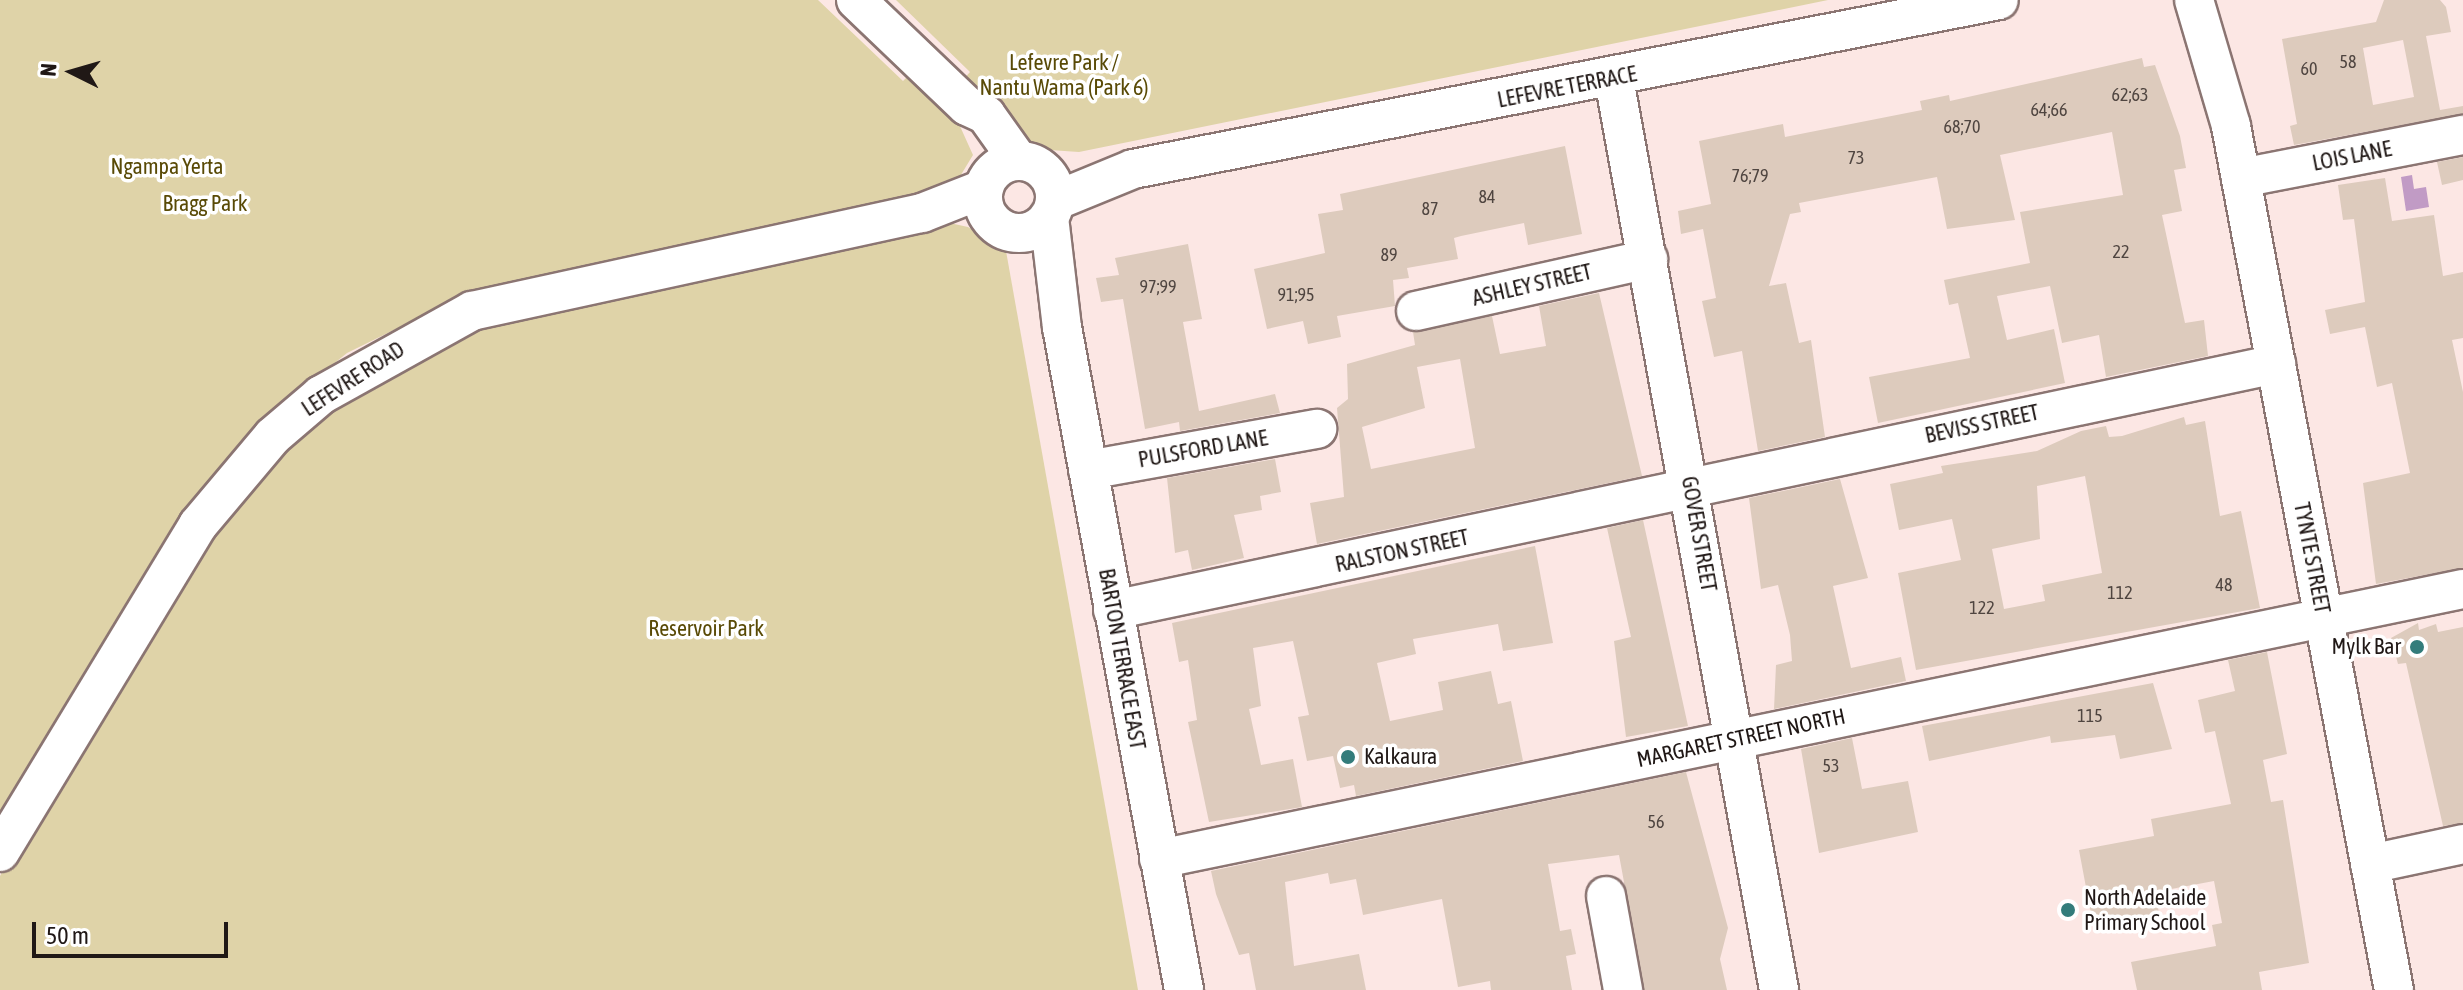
<!DOCTYPE html>
<style>
body{margin:0}
#map{position:relative;width:2463px;height:990px;overflow:hidden;background:#fce7e4;font-family:"Asap Condensed",sans-serif}
div>[style]{position:absolute}
.green>*{inset:0;background:#dfd3a8}
.water>*{inset:0;background:#c19bc5}
.building>*{inset:0;background:#ddcbbd}
.roads{filter:drop-shadow(2px 0 #8b7572) drop-shadow(-2px 0 #8b7572) drop-shadow(0 2px #8b7572) drop-shadow(0 -2px #8b7572)}
.minor>*{height:38px;margin:-19px;padding:0 19px;transform-origin:19px;border-radius:19px;background:#fff}
.minor>.ring{margin:-19px;padding:0;box-sizing:content-box;background:none;border:38px solid #fff;border-radius:50%}
.dots>*{width:22px;height:22px;translate:-50% -50%;box-sizing:border-box;border:4px solid #fff;border-radius:50%}
span{translate:-50% -50%;white-space:nowrap;text-align:center;line-height:1.15;-webkit-text-stroke:7px #fff;paint-order:stroke}
.number-label{font-size:18px;color:#4f4540}
.number-label span{-webkit-text-stroke-width:0}
.park-label{font-size:22px;color:#594a06}
.street-label{font-size:22px;color:#201816}
.poi-label{font-size:22px;color:#201816}
.right{translate:-100% -50%;text-align:right}
.left{translate:0 -50%;text-align:left}
.north{position:absolute;left:32px;top:32px;width:80px;height:80px;-webkit-text-stroke:6px #fff;paint-order:stroke;rotate:275deg;font-size:22px;font-weight:700;line-height:32px;text-align:center;color:#201816}
.north::after{content:'';display:block;margin:auto;width:28px;height:36px;background:#201816;clip-path:polygon(50% 0,100% 100%,50% 72%,0 100%)}
.scale{position:absolute;left:32px;top:922px;width:196px;height:36px;box-sizing:border-box;border:4px solid #201816;border-top:0;padding-left:10px;font-size:24px;line-height:28px;white-space:nowrap;color:#201816;-webkit-text-stroke:6px #fff;paint-order:stroke}
</style>
<div id="map">
<div class="green">
<i style="clip-path:polygon(0 0,818px 0,903px 81px,910px 74px,922px 85px,959px 124px,973px 155px,956px 183px,919px 196px,469px 293px,347px 353px,257px 426px,182px 514px,0 819px)"></i>
<i style="clip-path:polygon(896px 0,1828px 0,1079px 152px,1020px 148px,962px 81px,970px 72px)"></i>
<i style="clip-path:polygon(922px 217px,968px 227px,1006px 251px,1138px 990px,0 990px,0 876px,159px 609px,276px 439px,406px 347px)"></i>
</div>
<div class="water">
<i style="clip-path:polygon(2412px 175px,2414px 189px,2426px 187px,2429px 207px,2406px 211px,2401px 177px)"></i>
</div>
<div class="building">
<i style="clip-path:polygon(evenodd,2384px 0,2440px 0,2446px 7px,2451px 32px,2426px 36px,2440px 110px,2463px 106px,2463px 114px,2294px 145px,2290px 126px,2297px 124px,2282px 39px,2376px 22px,2384px 0,2403px 40px,2414px 97px,2373px 105px,2363px 48px,2403px 40px)"></i>
<i style="clip-path:polygon(2142px 58px,2144px 67px,2155px 65px,2180px 136px,2186px 168px,2174px 170px,2182px 211px,2162px 215px,2185px 323px,2204px 320px,2208px 356px,2106px 377px,2099px 335px,2062px 343px,2050px 286px,1997px 296px,2007px 340px,2054px 329px,2065px 383px,1878px 423px,1869px 377px,1970px 358px,1958px 303px,1949px 305px,1944px 280px,2030px 263px,2020px 212px,2123px 195px,2112px 132px,2000px 155px,2015px 220px,1947px 229px,1937px 177px,1799px 203px,1801px 212px,1790px 214px,1769px 286px,1786px 283px,1799px 343px,1811px 340px,1825px 437px,1758px 451px,1742px 351px,1714px 357px,1702px 301px,1716px 298px,1703px 229px,1681px 234px,1678px 211px,1711px 204px,1699px 141px,1783px 124px,1785px 137px,1922px 110px,1920px 101px,1949px 95px,1950px 101px)"></i>
<i style="clip-path:polygon(1565px 146px,1582px 234px,1528px 245px,1524px 223px,1461px 236px,1454px 238px,1458px 259px,1407px 268px,1409px 278px,1393px 280px,1395px 306px,1337px 316px,1341px 337px,1308px 344px,1303px 321px,1267px 329px,1254px 269px,1325px 253px,1318px 214px,1343px 210px,1340px 194px)"></i>
<i style="clip-path:polygon(2463px 157px,2463px 180px,2442px 185px,2437px 162px)"></i>
<i style="clip-path:polygon(2385px 178px,2392px 221px,2434px 215px,2443px 276px,2463px 272px,2463px 338px,2452px 340px,2463px 392px,2463px 568px,2376px 584px,2363px 483px,2410px 473px,2392px 383px,2377px 387px,2365px 327px,2330px 334px,2325px 310px,2365px 302px,2354px 219px,2343px 220px,2338px 185px)"></i>
<i style="clip-path:polygon(1188px 244px,1202px 319px,1183px 322px,1199px 411px,1275px 394px,1280px 413px,1180px 431px,1179px 422px,1145px 429px,1123px 299px,1101px 302px,1096px 278px,1119px 275px,1115px 258px)"></i>
<i style="clip-path:polygon(evenodd,1599px 293px,1642px 476px,1317px 544px,1310px 503px,1344px 497px,1337px 408px,1348px 399px,1347px 364px,1415px 345px,1413px 332px,1492px 316px,1500px 354px,1546px 346px,1539px 306px,1599px 293px,1460px 359px,1475px 448px,1371px 469px,1362px 427px,1425px 408px,1417px 367px,1460px 359px)"></i>
<i style="clip-path:polygon(evenodd,2184px 417px,2186px 425px,2205px 421px,2220px 516px,2241px 511px,2260px 608px,1916px 670px,1898px 573px,1961px 560px,1952px 519px,1899px 530px,1890px 484px,1943px 473px,1941px 466px,2037px 451px,2081px 431px,2106px 426px,2109px 437px,2122px 436px,2184px 417px,2085px 476px,2102px 573px,2042px 585px,2045px 601px,2004px 609px,1992px 549px,2040px 539px,2037px 486px,2085px 476px)"></i>
<i style="clip-path:polygon(1275px 459px,1281px 492px,1260px 496px,1262px 510px,1234px 515px,1244px 558px,1192px 570px,1188px 550px,1175px 553px,1167px 478px)"></i>
<i style="clip-path:polygon(1840px 479px,1868px 578px,1833px 586px,1851px 668px,1901px 657px,1906px 681px,1774px 709px,1776px 665px,1792px 661px,1790px 635px,1778px 585px,1761px 589px,1749px 498px)"></i>
<i style="clip-path:polygon(1643px 520px,1688px 726px,1626px 737px,1614px 641px,1631px 637px,1607px 528px)"></i>
<i style="clip-path:polygon(1535px 546px,1553px 643px,1503px 651px,1498px 624px,1413px 639px,1416px 654px,1377px 663px,1390px 721px,1443px 710px,1438px 682px,1491px 671px,1498px 704px,1511px 701px,1523px 761px,1356px 796px,1354px 785px,1340px 788px,1333px 756px,1307px 761px,1298px 717px,1309px 715px,1293px 641px,1253px 648px,1261px 706px,1249px 709px,1261px 765px,1293px 759px,1302px 807px,1209px 822px,1188px 722px,1197px 720px,1188px 660px,1179px 662px,1172px 623px)"></i>
<i style="clip-path:polygon(2418px 623px,2419px 630px,2436px 624px,2438px 632px,2463px 627px,2463px 823px,2443px 826px,2406px 663px,2398px 664px,2391px 638px)"></i>
<i style="clip-path:polygon(2267px 652px,2287px 754px,2263px 760px,2271px 802px,2283px 800px,2309px 963px,2259px 972px,2262px 990px,2137px 990px,2131px 962px,2216px 946px,2212px 925px,2222px 923px,2214px 881px,2155px 892px,2160px 918px,2094px 930px,2079px 850px,2154px 836px,2151px 819px,2231px 804px,2215px 731px,2205px 733px,2198px 700px,2235px 691px,2228px 660px)"></i>
<i style="clip-path:polygon(2153px 683px,2172px 749px,2120px 759px,2115px 735px,2051px 743px,2050px 736px,1929px 761px,1922px 726px)"></i>
<i style="clip-path:polygon(1852px 738px,1862px 789px,1908px 781px,1918px 832px,1819px 853px,1801px 749px)"></i>
<i style="clip-path:polygon(1686px 772px,1728px 928px,1720px 959px,1727px 990px,1644px 990px,1619px 855px,1548px 864px,1560px 931px,1571px 929px,1576px 954px,1566px 956px,1572px 990px,1491px 990px,1490px 981px,1458px 987px,1442px 899px,1363px 915px,1356px 879px,1330px 884px,1328px 873px,1285px 882px,1294px 966px,1359px 954px,1366px 990px,1256px 990px,1249px 953px,1239px 955px,1216px 894px,1211px 871px)"></i>
</div>
<div class="roads">
<div class="minor">
<i style="left:856px;top:0;width:153px;rotate:43.7deg"></i>
<i style="left:967px;top:106px;width:21px;rotate:25deg"></i>
<i style="left:986px;top:115px;width:55px;rotate:54.6deg"></i>
<i style="left:2194px;top:0;width:131px;rotate:73.6deg"></i>
<i style="left:2231px;top:126px;width:879px;rotate:79.32deg"></i>
<i style="left:1614px;top:79px;width:926px;rotate:79.73deg"></i>
<i class="ring" style="left:983px;top:161px;width:34px;height:34px"></i>
<i style="left:2241px;top:178px;width:226px;rotate:-11deg"></i>
<i style="left:1055px;top:201px;width:84px;rotate:-22.3deg"></i>
<i style="left:1133px;top:169px;width:882px;rotate:-11.04deg"></i>
<i style="left:1049px;top:217px;width:111px;rotate:83.3deg"></i>
<i style="left:1062px;top:327px;width:674px;rotate:79.57deg"></i>
<i style="left:1416px;top:311px;width:238px;rotate:-12.6deg"></i>
<i style="left:1088px;top:470px;width:233px;rotate:-10.2deg"></i>
<i style="left:1113px;top:610px;width:1189px;rotate:-11.94deg"></i>
<i style="left:0;top:852px;width:382px;rotate:-58.8deg"></i>
<i style="left:198px;top:525px;width:116px;rotate:-49.9deg"></i>
<i style="left:273px;top:436px;width:63px;rotate:-40.5deg"></i>
<i style="left:321px;top:395px;width:173px;rotate:-29.1deg"></i>
<i style="left:472px;top:311px;width:461px;rotate:-12.3deg"></i>
<i style="left:922px;top:213px;width:66px;rotate:-21.5deg"></i>
<i style="left:1159px;top:859px;width:1332px;rotate:-11.7deg"></i>
<i style="left:2370px;top:864px;width:95px;rotate:-12.1deg"></i>
<i style="left:1606px;top:896px;width:96px;rotate:79.7deg"></i>
</div>
</div>
<div class="dots">
<i style="left:2417px;top:647px;background:#337c7b"></i>
<i style="left:1348px;top:757px;background:#337c7b"></i>
<i style="left:2068px;top:910px;background:#337c7b"></i>
</div>
<div class="number-label">
<span style="left:2348px;top:62px">58</span>
<span style="left:2309px;top:69px">60</span>
<span style="left:2130px;top:95px">62;63</span>
<span style="left:2049px;top:110px">64;66</span>
<span style="left:1962px;top:127px">68;70</span>
<span style="left:1856px;top:158px">73</span>
<span style="left:1750px;top:176px">76;79</span>
<span style="left:1487px;top:197px">84</span>
<span style="left:1430px;top:209px">87</span>
<span style="left:2121px;top:252px">22</span>
<span style="left:1389px;top:255px">89</span>
<span style="left:1158px;top:287px">97;99</span>
<span style="left:1296px;top:295px">91;95</span>
<span style="left:2224px;top:585px">48</span>
<span style="left:2120px;top:593px">112</span>
<span style="left:1982px;top:608px">122</span>
<span style="left:2090px;top:716px">115</span>
<span style="left:1831px;top:766px">53</span>
<span style="left:1656px;top:822px">56</span>
</div>
<div class="park-label">
<span style="left:1064px;top:75px">Lefevre Park /<br>Nantu Wama (Park 6)</span>
<span style="left:167px;top:167px">Ngampa Yerta</span>
<span style="left:205px;top:204px">Bragg Park</span>
<span style="left:706px;top:629px">Reservoir Park</span>
</div>
<div class="street-label">
<span style="left:1567px;top:87px;rotate:-11deg">LEFEVRE TERRACE</span>
<span style="left:2352px;top:156px;rotate:-11deg">LOIS LANE</span>
<span style="left:1532px;top:285px;rotate:-13deg">ASHLEY STREET</span>
<span style="left:353px;top:379px;rotate:-33deg">LEFEVRE ROAD</span>
<span style="left:1982px;top:424px;rotate:-12deg">BEVISS STREET</span>
<span style="left:1203px;top:449px;rotate:-10deg">PULSFORD LANE</span>
<span style="left:1699px;top:534px;rotate:80deg">GOVER STREET</span>
<span style="left:1402px;top:551px;rotate:-12deg">RALSTON STREET</span>
<span style="left:2312px;top:558px;rotate:79deg">TYNTE STREET</span>
<span style="left:1122px;top:659px;rotate:80deg">BARTON TERRACE EAST</span>
<span style="left:1741px;top:738px;rotate:-12deg">MARGARET STREET NORTH</span>
</div>
<div class="poi-label">
<span class="right" style="left:2401px;top:647px">Mylk Bar</span>
<span class="left" style="left:1364px;top:757px">Kalkaura</span>
<span class="left" style="left:2084px;top:910px">North Adelaide<br>Primary School</span>
</div>
<div class="north">N</div>
<div class="scale">50 m</div>
</div>
